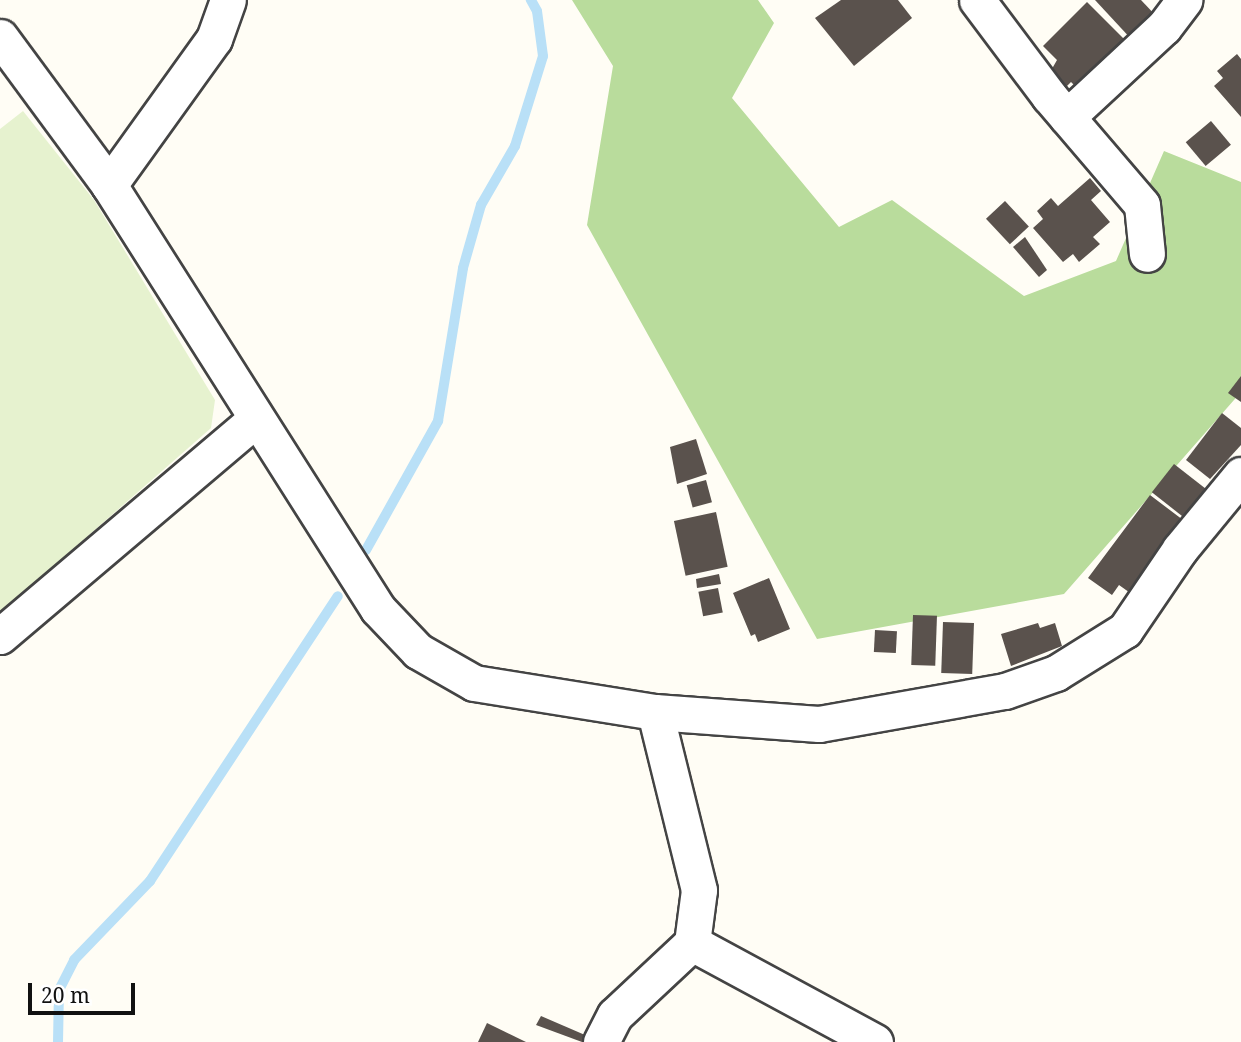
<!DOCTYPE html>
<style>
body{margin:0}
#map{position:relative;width:1241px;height:1042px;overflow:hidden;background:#fffdf5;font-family:"Noto Serif",serif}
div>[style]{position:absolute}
.forest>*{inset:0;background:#b9dc9c}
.pitch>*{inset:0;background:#e6f2cf}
.stream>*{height:10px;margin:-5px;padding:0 5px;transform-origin:5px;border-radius:5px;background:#b9e0f7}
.building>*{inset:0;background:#5a524d;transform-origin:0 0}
.roads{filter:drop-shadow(2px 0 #444) drop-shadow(-2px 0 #444) drop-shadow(0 2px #444) drop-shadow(0 -2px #444)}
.minor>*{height:35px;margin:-17.5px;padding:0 17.5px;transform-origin:17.5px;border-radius:17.5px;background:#fff}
span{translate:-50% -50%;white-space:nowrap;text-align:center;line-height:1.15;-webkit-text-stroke:7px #fff;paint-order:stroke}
.scale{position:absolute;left:28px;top:983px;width:107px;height:32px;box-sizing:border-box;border:4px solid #111;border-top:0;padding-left:9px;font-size:21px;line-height:24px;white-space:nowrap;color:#111;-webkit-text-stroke:5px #fff;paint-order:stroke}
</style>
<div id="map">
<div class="forest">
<i style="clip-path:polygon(572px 0,758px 0,774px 23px,732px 98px,839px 227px,892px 200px,1024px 296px,1116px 261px,1164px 151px,1241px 182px,1241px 392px,1064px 594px,817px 639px,587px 225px,613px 66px)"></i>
</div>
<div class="pitch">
<i style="clip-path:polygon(23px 111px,94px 200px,215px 400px,211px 428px,0 613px,0 129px)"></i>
</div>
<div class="stream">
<i style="left:366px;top:550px;width:148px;rotate:-60.8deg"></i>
<i style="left:438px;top:421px;width:155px;rotate:-80.7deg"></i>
<i style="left:463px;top:268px;width:66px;rotate:-74.1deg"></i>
<i style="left:481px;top:205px;width:68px;rotate:-60deg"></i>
<i style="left:515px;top:146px;width:94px;rotate:-72.7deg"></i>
<i style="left:543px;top:56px;width:45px;rotate:-97.6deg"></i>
<i style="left:537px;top:11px;width:13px;rotate:-119deg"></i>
<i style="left:58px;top:1042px;width:52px;rotate:-88.9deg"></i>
<i style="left:59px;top:990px;width:34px;rotate:-63deg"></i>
<i style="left:74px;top:960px;width:110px;rotate:-46.1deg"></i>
<i style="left:150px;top:881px;width:341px;rotate:-56.6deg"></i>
</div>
<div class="building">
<i style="clip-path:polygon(841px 0,898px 0,912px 18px,854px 66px,815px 18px)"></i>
<i style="clip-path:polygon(1095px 0,1141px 0,1158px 18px,1133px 41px)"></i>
<i style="clip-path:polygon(1087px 2px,1129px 44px,1075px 86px,1071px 82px,1063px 90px,1049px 74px,1057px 60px,1043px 46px)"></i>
<i style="clip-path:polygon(1237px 54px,1241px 59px,1241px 117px,1214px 86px,1223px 78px,1217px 71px)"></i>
<i style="left:1211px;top:121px;width:31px;height:33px;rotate:50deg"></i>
<i style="clip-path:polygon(1090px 178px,1101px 191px,1091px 200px,1110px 222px,1093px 237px,1100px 244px,1079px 262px,1073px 254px,1063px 262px,1033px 228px,1043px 219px,1037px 211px,1051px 198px,1058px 206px)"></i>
<i style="left:1005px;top:201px;width:35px;height:26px;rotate:47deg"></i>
<i style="clip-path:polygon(1025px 237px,1047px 270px,1039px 277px,1013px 247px)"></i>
<i style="clip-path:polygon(1241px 376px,1241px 402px,1228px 393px)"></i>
<i style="clip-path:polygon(1222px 413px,1241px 428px,1241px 445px,1210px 479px,1186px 460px)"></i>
<i style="clip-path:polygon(696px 439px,707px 474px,677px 484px,670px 447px)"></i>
<i style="left:1174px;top:464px;width:46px;height:36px;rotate:38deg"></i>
<i style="left:706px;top:480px;width:23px;height:20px;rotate:75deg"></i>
<i style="clip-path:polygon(1150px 495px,1187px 523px,1133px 595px,1119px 585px,1112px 595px,1088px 578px)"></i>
<i style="left:716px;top:512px;width:56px;height:43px;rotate:78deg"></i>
<i style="clip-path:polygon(719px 574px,721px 584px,697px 588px,696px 579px)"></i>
<i style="clip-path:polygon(769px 578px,790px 629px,758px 642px,755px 634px,751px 636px,733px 593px)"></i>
<i style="left:718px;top:588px;width:25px;height:20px;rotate:79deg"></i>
<i style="left:913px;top:615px;width:24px;height:50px;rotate:2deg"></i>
<i style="left:943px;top:622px;width:31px;height:51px;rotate:2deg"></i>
<i style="clip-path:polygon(1038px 623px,1040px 628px,1055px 623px,1062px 646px,1011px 666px,1001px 634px)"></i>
<i style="left:875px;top:630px;width:22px;height:22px;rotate:3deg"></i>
<i style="clip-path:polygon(541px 1016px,585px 1035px,582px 1042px,536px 1025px)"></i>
<i style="clip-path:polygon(487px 1023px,526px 1042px,478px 1042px)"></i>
</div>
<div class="roads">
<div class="minor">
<i style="left:977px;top:0;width:120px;rotate:53.1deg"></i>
<i style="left:1049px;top:96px;width:143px;rotate:49.5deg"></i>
<i style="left:1142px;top:205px;width:49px;rotate:84.2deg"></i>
<i style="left:0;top:37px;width:184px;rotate:53.6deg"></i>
<i style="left:109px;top:185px;width:502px;rotate:57.61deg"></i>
<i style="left:378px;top:609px;width:58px;rotate:46.4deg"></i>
<i style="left:418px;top:651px;width:64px;rotate:29.7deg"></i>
<i style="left:474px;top:683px;width:183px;rotate:9.1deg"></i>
<i style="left:655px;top:712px;width:164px;rotate:4.2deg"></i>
<i style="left:819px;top:724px;width:189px;rotate:-10.1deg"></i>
<i style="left:1005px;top:691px;width:54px;rotate:-19.4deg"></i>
<i style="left:1056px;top:673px;width:81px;rotate:-31.9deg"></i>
<i style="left:1125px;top:630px;width:98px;rotate:-55.8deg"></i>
<i style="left:1180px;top:549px;width:96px;rotate:-50.5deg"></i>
<i style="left:1067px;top:117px;width:132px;rotate:-42.9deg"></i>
<i style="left:1164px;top:27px;width:34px;rotate:-53deg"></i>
<i style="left:109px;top:185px;width:180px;rotate:-54.3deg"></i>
<i style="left:214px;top:39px;width:41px;rotate:-70.3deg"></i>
<i style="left:0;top:636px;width:334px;rotate:-40.3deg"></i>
<i style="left:692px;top:943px;width:208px;rotate:28.4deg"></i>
<i style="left:601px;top:1042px;width:30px;rotate:-63deg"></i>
<i style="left:615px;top:1015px;width:105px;rotate:-43.1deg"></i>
<i style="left:692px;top:943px;width:53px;rotate:-82.5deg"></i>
<i style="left:699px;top:890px;width:183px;rotate:-103.9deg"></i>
</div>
</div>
<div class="scale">20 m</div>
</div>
